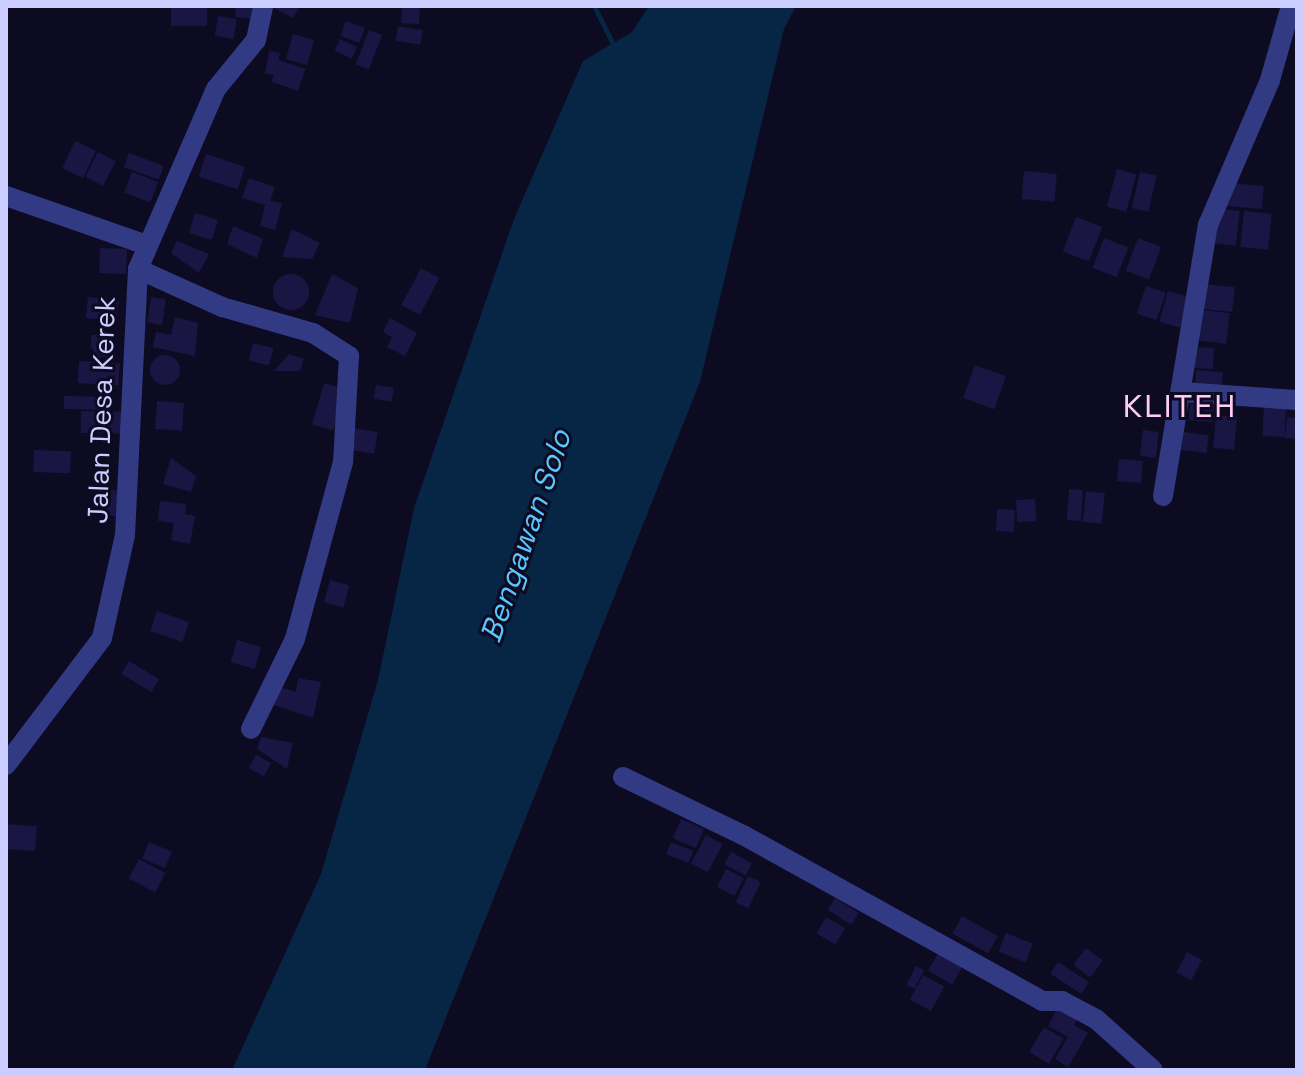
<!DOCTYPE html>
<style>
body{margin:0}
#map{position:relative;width:1303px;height:1076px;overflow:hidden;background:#0c0b21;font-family:"Space Grotesk",sans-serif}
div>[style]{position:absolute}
.water>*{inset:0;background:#072544}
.stream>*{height:5px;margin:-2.5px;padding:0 2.5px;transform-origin:2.5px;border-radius:2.5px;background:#072544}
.building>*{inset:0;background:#191644;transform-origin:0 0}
.round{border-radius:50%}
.minor>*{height:20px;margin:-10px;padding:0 10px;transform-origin:10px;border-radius:10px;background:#333a84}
span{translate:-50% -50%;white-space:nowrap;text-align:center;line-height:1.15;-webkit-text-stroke:6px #0c0b21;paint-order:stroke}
.street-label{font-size:28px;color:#cbccff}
.water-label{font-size:30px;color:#59c7ff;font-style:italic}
.quarter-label{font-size:32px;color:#ffcdf3;letter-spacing:2px}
.frame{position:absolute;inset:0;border:8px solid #cbccff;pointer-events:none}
</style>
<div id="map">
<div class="water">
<i style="clip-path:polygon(649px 6px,796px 6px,784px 29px,700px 382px,425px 1070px,232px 1070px,321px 874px,378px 680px,414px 508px,514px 219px,583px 61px,632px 32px)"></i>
</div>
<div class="stream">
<i style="left:594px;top:6px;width:47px;rotate:63.4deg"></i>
</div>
<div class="building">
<i style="left:171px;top:6px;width:36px;height:20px"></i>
<i style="clip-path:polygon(236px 6px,254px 6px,253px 19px,235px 17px)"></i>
<i style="clip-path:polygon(270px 6px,300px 6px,293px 18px)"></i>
<i style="left:402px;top:6px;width:18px;height:17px;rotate:3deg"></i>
<i style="left:218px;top:16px;width:19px;height:20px;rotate:9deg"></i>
<i style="left:346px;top:21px;width:20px;height:16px;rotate:20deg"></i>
<i style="left:398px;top:26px;width:25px;height:15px;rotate:9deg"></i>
<i style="left:369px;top:30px;width:14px;height:37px;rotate:21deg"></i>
<i style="left:293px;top:34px;width:22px;height:26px;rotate:16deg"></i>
<i style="left:340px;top:39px;width:19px;height:13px;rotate:25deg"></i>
<i style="left:269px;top:51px;width:11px;height:23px;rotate:10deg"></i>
<i style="left:279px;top:60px;width:28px;height:23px;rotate:19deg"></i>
<i style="left:75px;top:141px;width:23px;height:30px;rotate:25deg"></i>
<i style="left:98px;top:152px;width:20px;height:28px;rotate:27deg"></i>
<i style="left:129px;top:153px;width:37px;height:15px;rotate:20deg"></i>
<i style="left:206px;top:154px;width:41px;height:24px;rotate:18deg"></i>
<i style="left:1117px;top:169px;width:20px;height:39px;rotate:15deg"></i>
<i style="left:1024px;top:171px;width:33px;height:28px;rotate:5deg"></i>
<i style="left:132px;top:172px;width:28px;height:22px;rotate:21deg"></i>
<i style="left:1140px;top:172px;width:17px;height:37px;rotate:13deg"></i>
<i style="clip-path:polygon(249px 178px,275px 187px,270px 201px,282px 203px,275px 230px,260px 226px,265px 205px,242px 198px)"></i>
<i style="left:1229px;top:183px;width:35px;height:23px;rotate:5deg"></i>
<i style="left:1215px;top:208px;width:25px;height:35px;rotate:7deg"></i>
<i style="left:1244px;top:211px;width:28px;height:36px;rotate:6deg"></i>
<i style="left:195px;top:213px;width:24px;height:21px;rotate:17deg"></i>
<i style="left:1076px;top:217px;width:28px;height:37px;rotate:21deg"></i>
<i style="clip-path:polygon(233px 226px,263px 239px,257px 258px,227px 244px)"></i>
<i style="clip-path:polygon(292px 229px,320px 243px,312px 259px,282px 257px)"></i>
<i style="left:1104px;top:238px;width:26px;height:32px;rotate:21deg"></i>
<i style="left:1138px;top:238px;width:25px;height:35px;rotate:21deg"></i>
<i style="clip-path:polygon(177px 241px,209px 254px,199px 273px,171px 253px)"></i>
<i style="left:100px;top:248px;width:27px;height:25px;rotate:2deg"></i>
<i style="left:421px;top:268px;width:21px;height:42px;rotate:28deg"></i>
<i style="clip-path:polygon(332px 274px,358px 288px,350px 323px,315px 315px)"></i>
<i class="round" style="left:273px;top:274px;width:36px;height:36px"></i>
<i style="left:1204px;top:284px;width:31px;height:25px;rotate:6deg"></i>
<i style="left:1146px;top:286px;width:21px;height:29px;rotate:19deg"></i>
<i style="left:1168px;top:291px;width:22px;height:32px;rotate:16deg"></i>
<i style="left:88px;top:297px;width:31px;height:21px;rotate:6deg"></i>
<i style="left:151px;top:297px;width:15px;height:26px;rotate:8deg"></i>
<i style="left:1196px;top:309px;width:34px;height:31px;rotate:7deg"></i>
<i style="clip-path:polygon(175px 317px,198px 323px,195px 356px,153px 347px,156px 332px,171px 335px)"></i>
<i style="clip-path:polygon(390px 318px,417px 333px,405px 356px,387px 347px,392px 337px,383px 332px)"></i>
<i style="left:91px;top:335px;width:19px;height:22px"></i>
<i style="left:253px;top:343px;width:21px;height:18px;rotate:14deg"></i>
<i style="left:1194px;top:347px;width:20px;height:21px;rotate:3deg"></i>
<i style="clip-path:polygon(289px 354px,304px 359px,300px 371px,274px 371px)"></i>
<i class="round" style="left:150px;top:355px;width:30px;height:30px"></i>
<i style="left:79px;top:361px;width:41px;height:22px;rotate:4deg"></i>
<i style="left:975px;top:365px;width:33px;height:35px;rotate:20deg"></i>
<i style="left:1196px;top:370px;width:27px;height:17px;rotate:4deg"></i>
<i style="left:324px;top:383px;width:22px;height:43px;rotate:16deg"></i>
<i style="left:376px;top:385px;width:18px;height:14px;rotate:9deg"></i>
<i style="left:64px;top:396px;width:44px;height:13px;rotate:1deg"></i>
<i style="left:157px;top:401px;width:27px;height:28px;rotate:4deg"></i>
<i style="left:1190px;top:404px;width:24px;height:16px;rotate:5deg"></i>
<i style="left:1264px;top:406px;width:22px;height:30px;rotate:3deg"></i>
<i style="left:81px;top:411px;width:45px;height:22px;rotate:1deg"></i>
<i style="left:1216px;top:415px;width:21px;height:33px;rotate:5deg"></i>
<i style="left:1287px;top:417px;width:10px;height:21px;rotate:6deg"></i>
<i style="left:353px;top:428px;width:25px;height:22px;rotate:9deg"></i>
<i style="left:1143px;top:430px;width:16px;height:26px;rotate:7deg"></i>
<i style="left:1183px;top:432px;width:26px;height:18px;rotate:7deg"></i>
<i style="left:34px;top:450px;width:37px;height:22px;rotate:2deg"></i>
<i style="clip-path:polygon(171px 458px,196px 476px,191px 492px,163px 484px)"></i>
<i style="left:1119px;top:459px;width:24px;height:22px;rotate:5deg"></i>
<i style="left:99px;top:488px;width:27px;height:26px;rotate:8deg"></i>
<i style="left:1069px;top:489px;width:14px;height:31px;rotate:4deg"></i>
<i style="left:1086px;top:491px;width:19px;height:31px;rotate:6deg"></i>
<i style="left:1035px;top:499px;width:22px;height:19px;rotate:87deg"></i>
<i style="clip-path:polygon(160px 501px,186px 504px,185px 514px,195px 516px,190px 544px,171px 540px,174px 523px,158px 521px)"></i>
<i style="left:997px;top:509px;width:18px;height:22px;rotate:3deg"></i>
<i style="left:330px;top:580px;width:20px;height:23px;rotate:15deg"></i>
<i style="left:157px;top:611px;width:34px;height:21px;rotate:19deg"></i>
<i style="left:237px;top:640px;width:25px;height:23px;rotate:16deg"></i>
<i style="left:129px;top:661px;width:35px;height:15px;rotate:31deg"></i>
<i style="clip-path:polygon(298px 678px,321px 682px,313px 718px,274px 705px,280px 687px,296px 692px)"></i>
<i style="clip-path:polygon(261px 737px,293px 743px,287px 769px,257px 749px)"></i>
<i style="left:256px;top:755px;width:17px;height:15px;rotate:28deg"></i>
<i style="left:681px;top:819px;width:25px;height:21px;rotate:23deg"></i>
<i style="left:6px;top:824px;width:31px;height:25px;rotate:4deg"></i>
<i style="left:706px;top:835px;width:19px;height:32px;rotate:28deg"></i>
<i style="left:149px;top:842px;width:25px;height:18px;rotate:23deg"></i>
<i style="left:671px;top:842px;width:24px;height:13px;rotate:22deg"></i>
<i style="left:731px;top:852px;width:24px;height:14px;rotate:28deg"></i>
<i style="left:139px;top:859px;width:30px;height:22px;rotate:28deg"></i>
<i style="left:726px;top:869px;width:20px;height:20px;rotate:27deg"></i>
<i style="left:748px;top:876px;width:14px;height:29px;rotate:25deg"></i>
<i style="left:835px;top:898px;width:28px;height:14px;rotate:32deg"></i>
<i style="left:962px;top:916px;width:41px;height:20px;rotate:29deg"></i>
<i style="left:826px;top:917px;width:22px;height:19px;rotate:30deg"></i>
<i style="left:1006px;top:933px;width:29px;height:20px;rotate:22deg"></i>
<i style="left:941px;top:948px;width:28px;height:26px;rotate:30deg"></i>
<i style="left:1086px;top:948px;width:21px;height:21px;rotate:37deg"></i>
<i style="left:1187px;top:952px;width:17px;height:23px;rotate:28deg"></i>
<i style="left:1058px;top:962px;width:37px;height:14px;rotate:33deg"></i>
<i style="left:916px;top:966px;width:9px;height:21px;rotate:27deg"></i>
<i style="left:923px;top:975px;width:24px;height:28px;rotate:28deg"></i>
<i style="clip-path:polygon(1060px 1004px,1080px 1014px,1074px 1025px,1088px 1033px,1068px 1067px,1055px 1059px,1068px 1037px,1048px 1026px)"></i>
<i style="left:1044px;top:1027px;width:23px;height:29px;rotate:31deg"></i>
</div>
<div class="minor">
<i style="left:6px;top:196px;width:149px;rotate:19.2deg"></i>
<i style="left:138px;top:269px;width:92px;rotate:24.3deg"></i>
<i style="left:222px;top:307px;width:95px;rotate:15.9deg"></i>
<i style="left:313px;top:333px;width:43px;rotate:32.6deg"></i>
<i style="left:349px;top:356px;width:106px;rotate:93.2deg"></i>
<i style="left:343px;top:462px;width:183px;rotate:105.2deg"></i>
<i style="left:295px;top:639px;width:100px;rotate:116.1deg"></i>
<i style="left:1182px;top:392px;width:115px;rotate:4deg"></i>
<i style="left:1163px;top:496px;width:275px;rotate:-80.6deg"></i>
<i style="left:1208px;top:225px;width:158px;rotate:-66.8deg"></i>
<i style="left:1270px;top:80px;width:77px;rotate:-74.2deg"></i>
<i style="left:6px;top:765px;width:159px;rotate:-52.9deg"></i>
<i style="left:102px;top:638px;width:106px;rotate:-77.4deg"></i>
<i style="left:125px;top:535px;width:266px;rotate:-87.2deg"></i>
<i style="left:138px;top:269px;width:196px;rotate:-66.6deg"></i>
<i style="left:216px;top:89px;width:63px;rotate:-50.8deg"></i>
<i style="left:256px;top:40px;width:35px;rotate:-78deg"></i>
<i style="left:623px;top:777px;width:133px;rotate:25.8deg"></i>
<i style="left:743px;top:835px;width:342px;rotate:29deg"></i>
<i style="left:1042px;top:1001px;width:20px"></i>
<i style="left:1062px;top:1001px;width:38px;rotate:28deg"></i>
<i style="left:1096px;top:1019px;width:76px;rotate:41.8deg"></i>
</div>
<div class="street-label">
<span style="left:101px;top:410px;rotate:-88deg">Jalan Desa Kerek</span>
</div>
<div class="water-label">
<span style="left:526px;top:536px;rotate:-71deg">Bengawan Solo</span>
</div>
<div class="quarter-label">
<span style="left:1180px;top:406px">KLITEH</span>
</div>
<div class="frame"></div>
</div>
